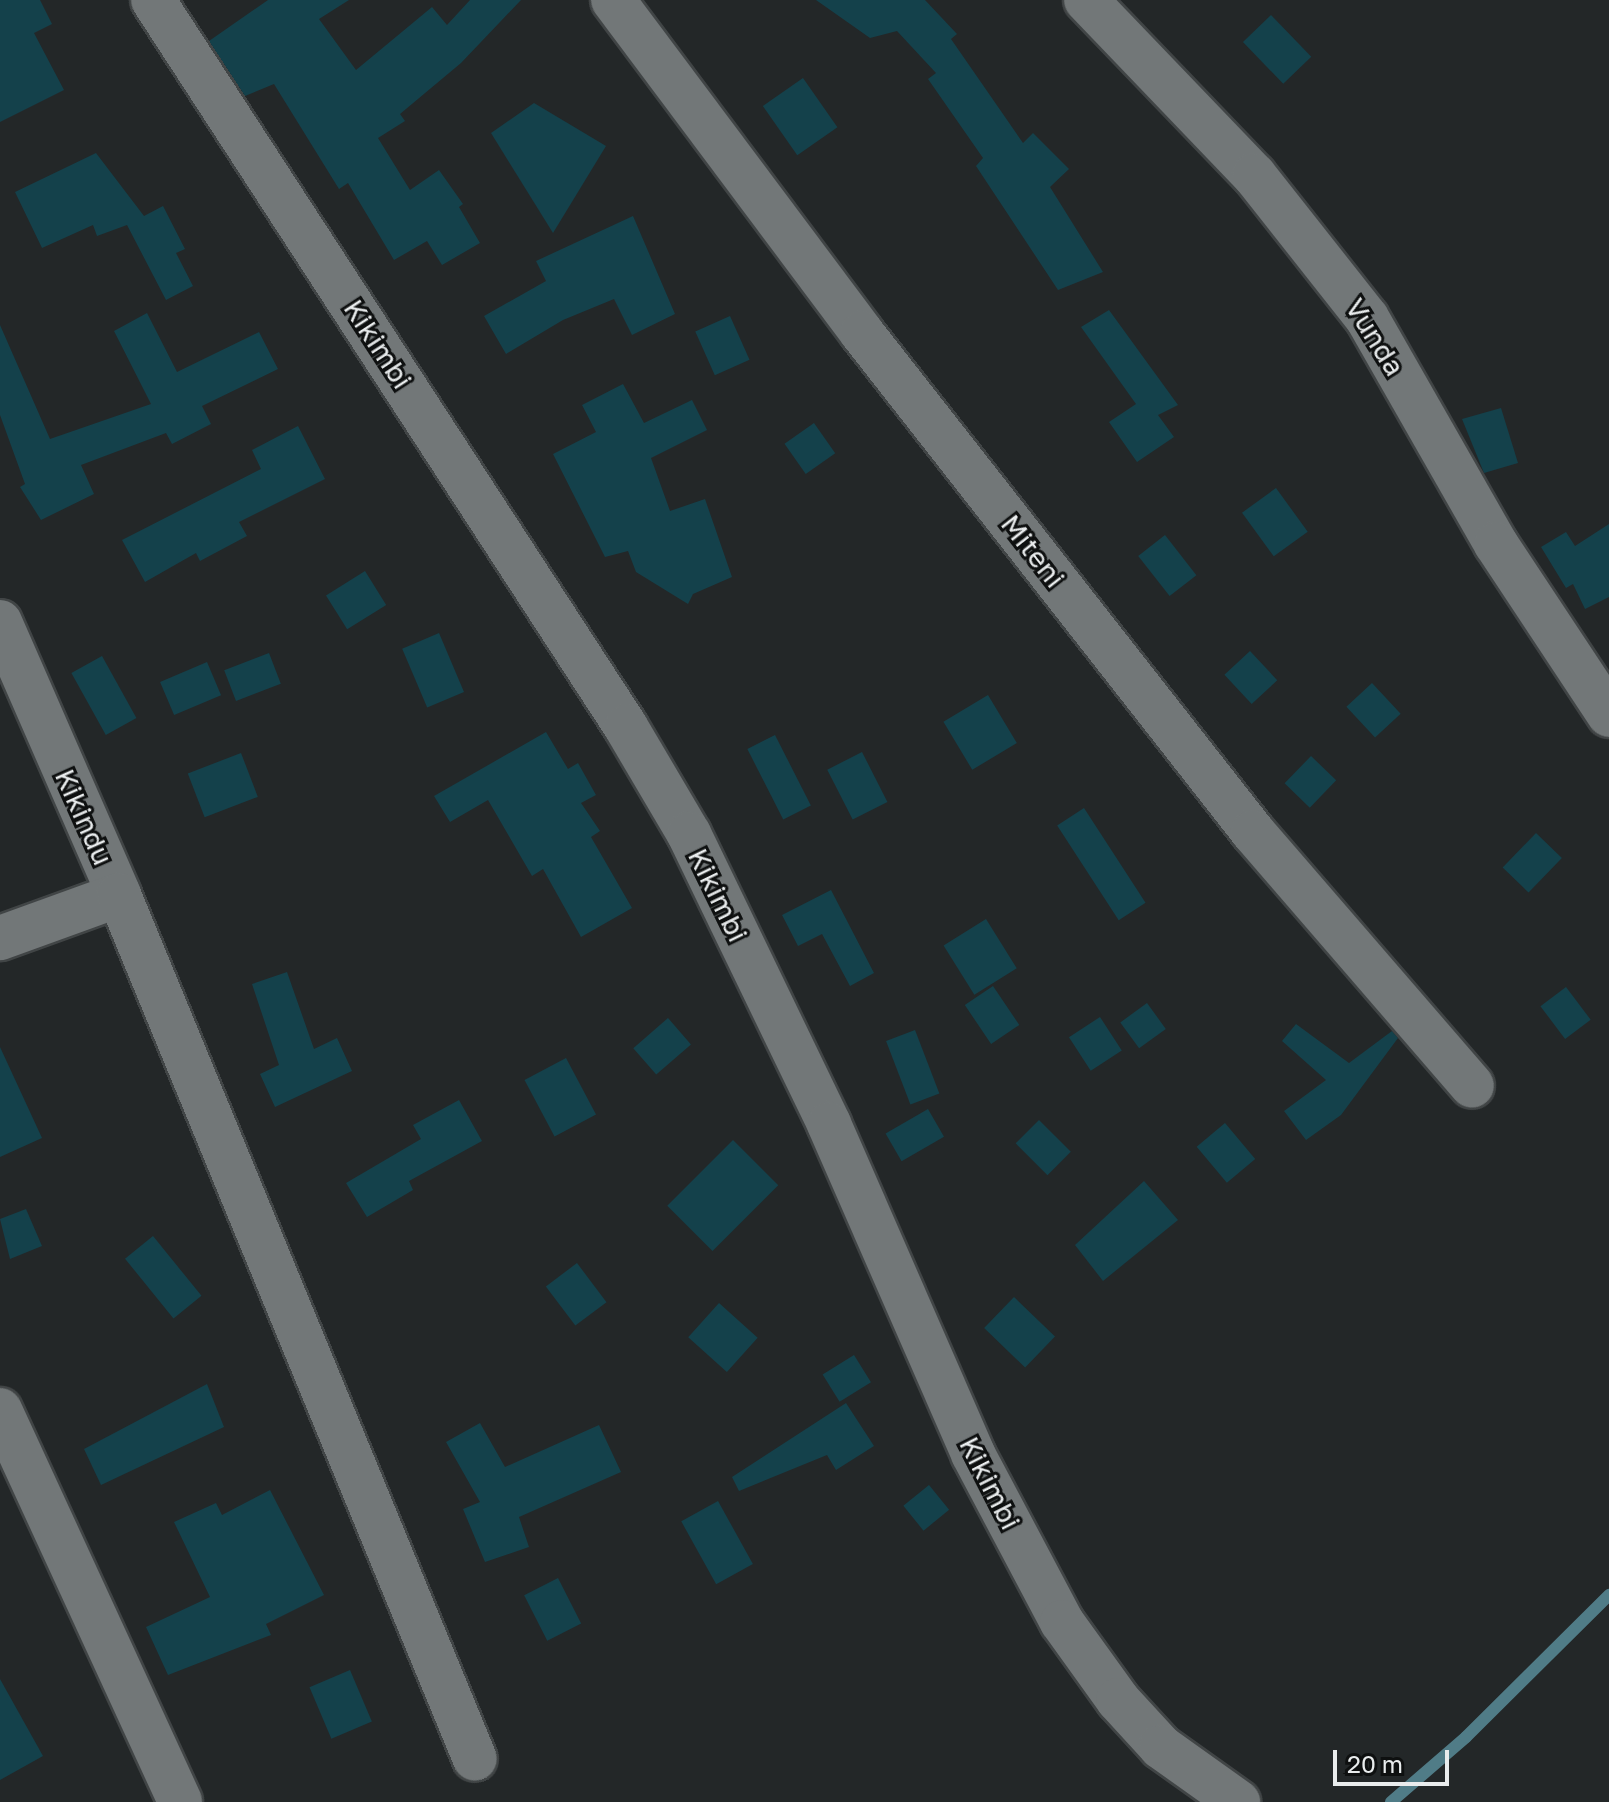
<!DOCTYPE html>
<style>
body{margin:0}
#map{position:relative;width:1609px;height:1802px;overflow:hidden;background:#232728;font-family:"Golos Text",sans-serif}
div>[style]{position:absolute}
.stream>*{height:12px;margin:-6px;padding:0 6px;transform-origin:6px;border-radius:6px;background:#507c87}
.building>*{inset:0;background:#14414b;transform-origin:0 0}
.roads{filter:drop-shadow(2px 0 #414546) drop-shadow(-2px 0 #414546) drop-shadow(0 2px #414546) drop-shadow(0 -2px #414546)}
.minor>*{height:44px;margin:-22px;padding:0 22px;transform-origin:22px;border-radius:22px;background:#727778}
span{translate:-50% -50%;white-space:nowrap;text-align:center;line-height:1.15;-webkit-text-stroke:6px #0e1010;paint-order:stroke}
.street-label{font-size:28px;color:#e9eced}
.scale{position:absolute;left:1333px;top:1750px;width:116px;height:36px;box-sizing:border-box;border:4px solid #e9eced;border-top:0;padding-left:10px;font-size:24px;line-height:28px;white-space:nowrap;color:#e9eced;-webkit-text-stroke:6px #0e1010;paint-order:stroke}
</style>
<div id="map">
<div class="stream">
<i style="left:1391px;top:1802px;width:99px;rotate:-40.9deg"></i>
<i style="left:1466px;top:1737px;width:202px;rotate:-44.8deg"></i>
</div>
<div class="building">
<i style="clip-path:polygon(0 0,40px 0,52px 24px,34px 33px,64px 90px,0 122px)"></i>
<i style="clip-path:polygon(268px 0,349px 0,319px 19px,356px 70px,432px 7px,447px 25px,470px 0,521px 0,461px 63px,400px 114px,405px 121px,378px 138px,410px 190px,439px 170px,463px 204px,459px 207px,480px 243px,442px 265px,427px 241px,394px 260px,348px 183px,339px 189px,274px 84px,245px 96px,209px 41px)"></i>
<i style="clip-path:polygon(816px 0,925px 0,957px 34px,951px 39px,1023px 143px,1033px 133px,1069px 169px,1050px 187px,1103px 272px,1058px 290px,976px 166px,983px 158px,928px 79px,936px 73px,897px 31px,870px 38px)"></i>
<i style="left:1271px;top:15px;width:58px;height:39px;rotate:46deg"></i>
<i style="left:803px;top:78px;width:60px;height:49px;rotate:55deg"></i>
<i style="clip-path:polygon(534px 103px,606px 146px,553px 233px,491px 133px)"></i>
<i style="clip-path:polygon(96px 153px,144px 216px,163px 206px,185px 249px,176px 253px,193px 286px,166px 300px,127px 225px,97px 236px,93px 225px,42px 248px,15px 192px)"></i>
<i style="clip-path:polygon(633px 216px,675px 314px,632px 335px,614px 299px,563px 320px,506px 354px,484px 316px,546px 281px,536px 261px)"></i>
<i style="clip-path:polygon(1109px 310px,1178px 405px,1158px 415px,1174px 437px,1137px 462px,1109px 422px,1136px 404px,1081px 327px)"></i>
<i style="clip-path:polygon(147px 313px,177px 372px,259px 332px,278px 369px,202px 406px,211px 424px,172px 444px,166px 433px,81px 465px,94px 494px,41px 520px,20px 487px,25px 484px,0 415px,0 325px,50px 439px,151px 404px,114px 331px)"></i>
<i style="left:730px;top:316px;width:48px;height:38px;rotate:66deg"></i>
<i style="clip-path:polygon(623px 384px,644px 423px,692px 400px,707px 430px,651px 458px,670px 511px,705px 499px,732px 577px,693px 594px,688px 604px,636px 572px,628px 551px,605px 557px,553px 454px,596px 432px,582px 405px)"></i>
<i style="clip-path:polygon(1501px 408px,1518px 463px,1484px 473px,1462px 419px)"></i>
<i style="left:814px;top:423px;width:37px;height:36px;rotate:55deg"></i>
<i style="clip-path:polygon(298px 426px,325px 479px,239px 522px,247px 536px,200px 561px,196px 553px,145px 582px,122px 540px,261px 469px,252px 450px)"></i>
<i style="left:1276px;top:488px;width:54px;height:42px;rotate:54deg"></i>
<i style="clip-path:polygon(1609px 524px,1609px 597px,1585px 609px,1573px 584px,1566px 588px,1541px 547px,1566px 532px,1575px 546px)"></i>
<i style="left:1165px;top:535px;width:51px;height:34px;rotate:52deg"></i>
<i style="left:365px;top:571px;width:40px;height:46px;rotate:58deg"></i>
<i style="left:439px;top:633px;width:64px;height:40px;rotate:67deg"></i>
<i style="left:1250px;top:651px;width:40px;height:35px;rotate:47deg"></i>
<i style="left:269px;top:653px;width:33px;height:48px;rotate:69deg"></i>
<i style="left:102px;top:656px;width:71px;height:35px;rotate:61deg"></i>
<i style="left:207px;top:662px;width:36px;height:51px;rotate:67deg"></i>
<i style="left:1372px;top:683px;width:42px;height:35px;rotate:47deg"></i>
<i style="left:988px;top:695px;width:56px;height:52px;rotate:59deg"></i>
<i style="clip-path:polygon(546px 732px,568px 769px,578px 763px,596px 795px,581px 803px,600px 831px,591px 837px,632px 908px,581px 937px,543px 869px,532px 876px,488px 800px,450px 822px,434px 796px)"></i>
<i style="left:775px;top:735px;width:79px;height:31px;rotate:63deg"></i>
<i style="left:862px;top:752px;width:56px;height:39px;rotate:63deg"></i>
<i style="left:241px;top:753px;width:47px;height:57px;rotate:69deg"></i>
<i style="left:1311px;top:756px;width:35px;height:38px;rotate:44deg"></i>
<i style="left:1084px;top:808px;width:113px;height:32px;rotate:57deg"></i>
<i style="left:1536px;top:833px;width:36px;height:48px;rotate:44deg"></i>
<i style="clip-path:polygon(831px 890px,874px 973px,850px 986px,822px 934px,798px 946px,782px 915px)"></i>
<i style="left:986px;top:919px;width:58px;height:50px;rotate:58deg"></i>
<i style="clip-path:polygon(287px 972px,314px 1049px,337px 1038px,352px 1071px,275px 1107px,260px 1074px,279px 1065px,252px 984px)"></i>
<i style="left:993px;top:986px;width:47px;height:34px;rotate:56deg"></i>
<i style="left:1566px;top:987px;width:41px;height:32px;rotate:53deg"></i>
<i style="left:1147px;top:1003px;width:32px;height:33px;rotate:54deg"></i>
<i style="left:1100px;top:1017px;width:40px;height:37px;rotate:57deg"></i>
<i style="left:668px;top:1018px;width:35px;height:46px;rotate:49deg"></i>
<i style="clip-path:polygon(1296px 1024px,1349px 1063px,1392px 1031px,1398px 1038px,1341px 1115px,1306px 1140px,1284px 1111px,1326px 1080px,1282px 1041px)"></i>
<i style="left:915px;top:1030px;width:68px;height:31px;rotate:69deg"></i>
<i style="clip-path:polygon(0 1047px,42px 1138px,0 1157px)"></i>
<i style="left:566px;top:1058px;width:64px;height:47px;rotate:62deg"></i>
<i style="clip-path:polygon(459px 1100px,482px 1141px,409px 1181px,413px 1190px,367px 1217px,346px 1183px,421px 1139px,413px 1125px)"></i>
<i style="left:928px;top:1109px;width:32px;height:49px;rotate:60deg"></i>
<i style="left:1039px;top:1120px;width:45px;height:33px;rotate:45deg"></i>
<i style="left:1225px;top:1123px;width:47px;height:37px;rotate:50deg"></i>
<i style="left:733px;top:1140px;width:64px;height:93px;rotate:45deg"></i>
<i style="clip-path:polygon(1144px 1181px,1178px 1220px,1103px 1281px,1075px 1245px)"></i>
<i style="clip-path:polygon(26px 1209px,42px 1246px,10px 1259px,0 1219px)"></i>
<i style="left:153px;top:1236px;width:77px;height:36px;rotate:51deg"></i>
<i style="left:577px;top:1263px;width:49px;height:39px;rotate:53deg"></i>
<i style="left:1014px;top:1297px;width:57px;height:43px;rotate:44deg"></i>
<i style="left:719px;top:1303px;width:52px;height:46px;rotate:42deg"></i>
<i style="left:854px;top:1355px;width:32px;height:37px;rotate:58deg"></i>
<i style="clip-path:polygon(207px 1384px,224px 1427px,101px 1485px,84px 1449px)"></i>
<i style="clip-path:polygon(846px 1403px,874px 1446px,836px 1470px,827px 1455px,739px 1491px,732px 1477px)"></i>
<i style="clip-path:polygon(480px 1423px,505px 1467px,599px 1425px,621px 1472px,519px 1517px,529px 1547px,485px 1562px,463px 1509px,480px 1502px,446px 1442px)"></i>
<i style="left:929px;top:1485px;width:32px;height:33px;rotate:51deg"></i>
<i style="clip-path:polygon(270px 1490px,324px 1595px,266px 1624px,271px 1635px,168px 1675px,146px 1627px,210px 1597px,174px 1522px,216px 1503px,222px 1515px)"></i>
<i style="left:718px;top:1501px;width:72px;height:42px;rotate:61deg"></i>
<i style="left:558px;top:1578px;width:51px;height:38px;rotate:63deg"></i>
<i style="left:350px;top:1670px;width:56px;height:44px;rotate:67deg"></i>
<i style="clip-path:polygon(0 1679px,43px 1756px,0 1780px)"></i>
</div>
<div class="roads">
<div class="minor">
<i style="left:153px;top:0;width:867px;rotate:56.95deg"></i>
<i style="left:626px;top:727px;width:124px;rotate:59.5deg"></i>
<i style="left:689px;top:834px;width:322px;rotate:64.2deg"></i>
<i style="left:829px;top:1124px;width:360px;rotate:66.4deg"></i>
<i style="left:973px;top:1454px;width:190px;rotate:62.1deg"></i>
<i style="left:1062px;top:1622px;width:96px;rotate:54.3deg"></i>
<i style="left:1118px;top:1700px;width:64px;rotate:47.5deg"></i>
<i style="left:1161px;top:1747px;width:95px;rotate:35.5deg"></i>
<i style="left:613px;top:0;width:416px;rotate:53.2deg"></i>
<i style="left:862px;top:333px;width:634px;rotate:51.92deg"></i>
<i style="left:1253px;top:832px;width:335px;rotate:49.2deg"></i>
<i style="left:1086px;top:0;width:243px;rotate:46.2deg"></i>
<i style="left:1254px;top:175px;width:182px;rotate:51.7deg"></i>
<i style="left:1367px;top:318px;width:260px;rotate:60.3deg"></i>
<i style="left:1496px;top:544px;width:205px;rotate:56.5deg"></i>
<i style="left:0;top:622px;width:298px;rotate:66.4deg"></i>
<i style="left:119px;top:895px;width:127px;rotate:160.1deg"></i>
<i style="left:119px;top:895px;width:934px;rotate:67.61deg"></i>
<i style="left:0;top:1410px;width:431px;rotate:65.3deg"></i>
</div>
</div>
<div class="street-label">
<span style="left:1375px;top:337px;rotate:58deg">Vunda</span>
<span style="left:378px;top:344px;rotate:57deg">Kikimbi</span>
<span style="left:1033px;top:551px;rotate:52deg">Miteni</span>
<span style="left:84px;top:817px;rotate:66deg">Kikindu</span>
<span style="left:718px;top:895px;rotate:64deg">Kikimbi</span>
<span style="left:990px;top:1483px;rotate:63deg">Kikimbi</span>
</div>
<div class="scale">20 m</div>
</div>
